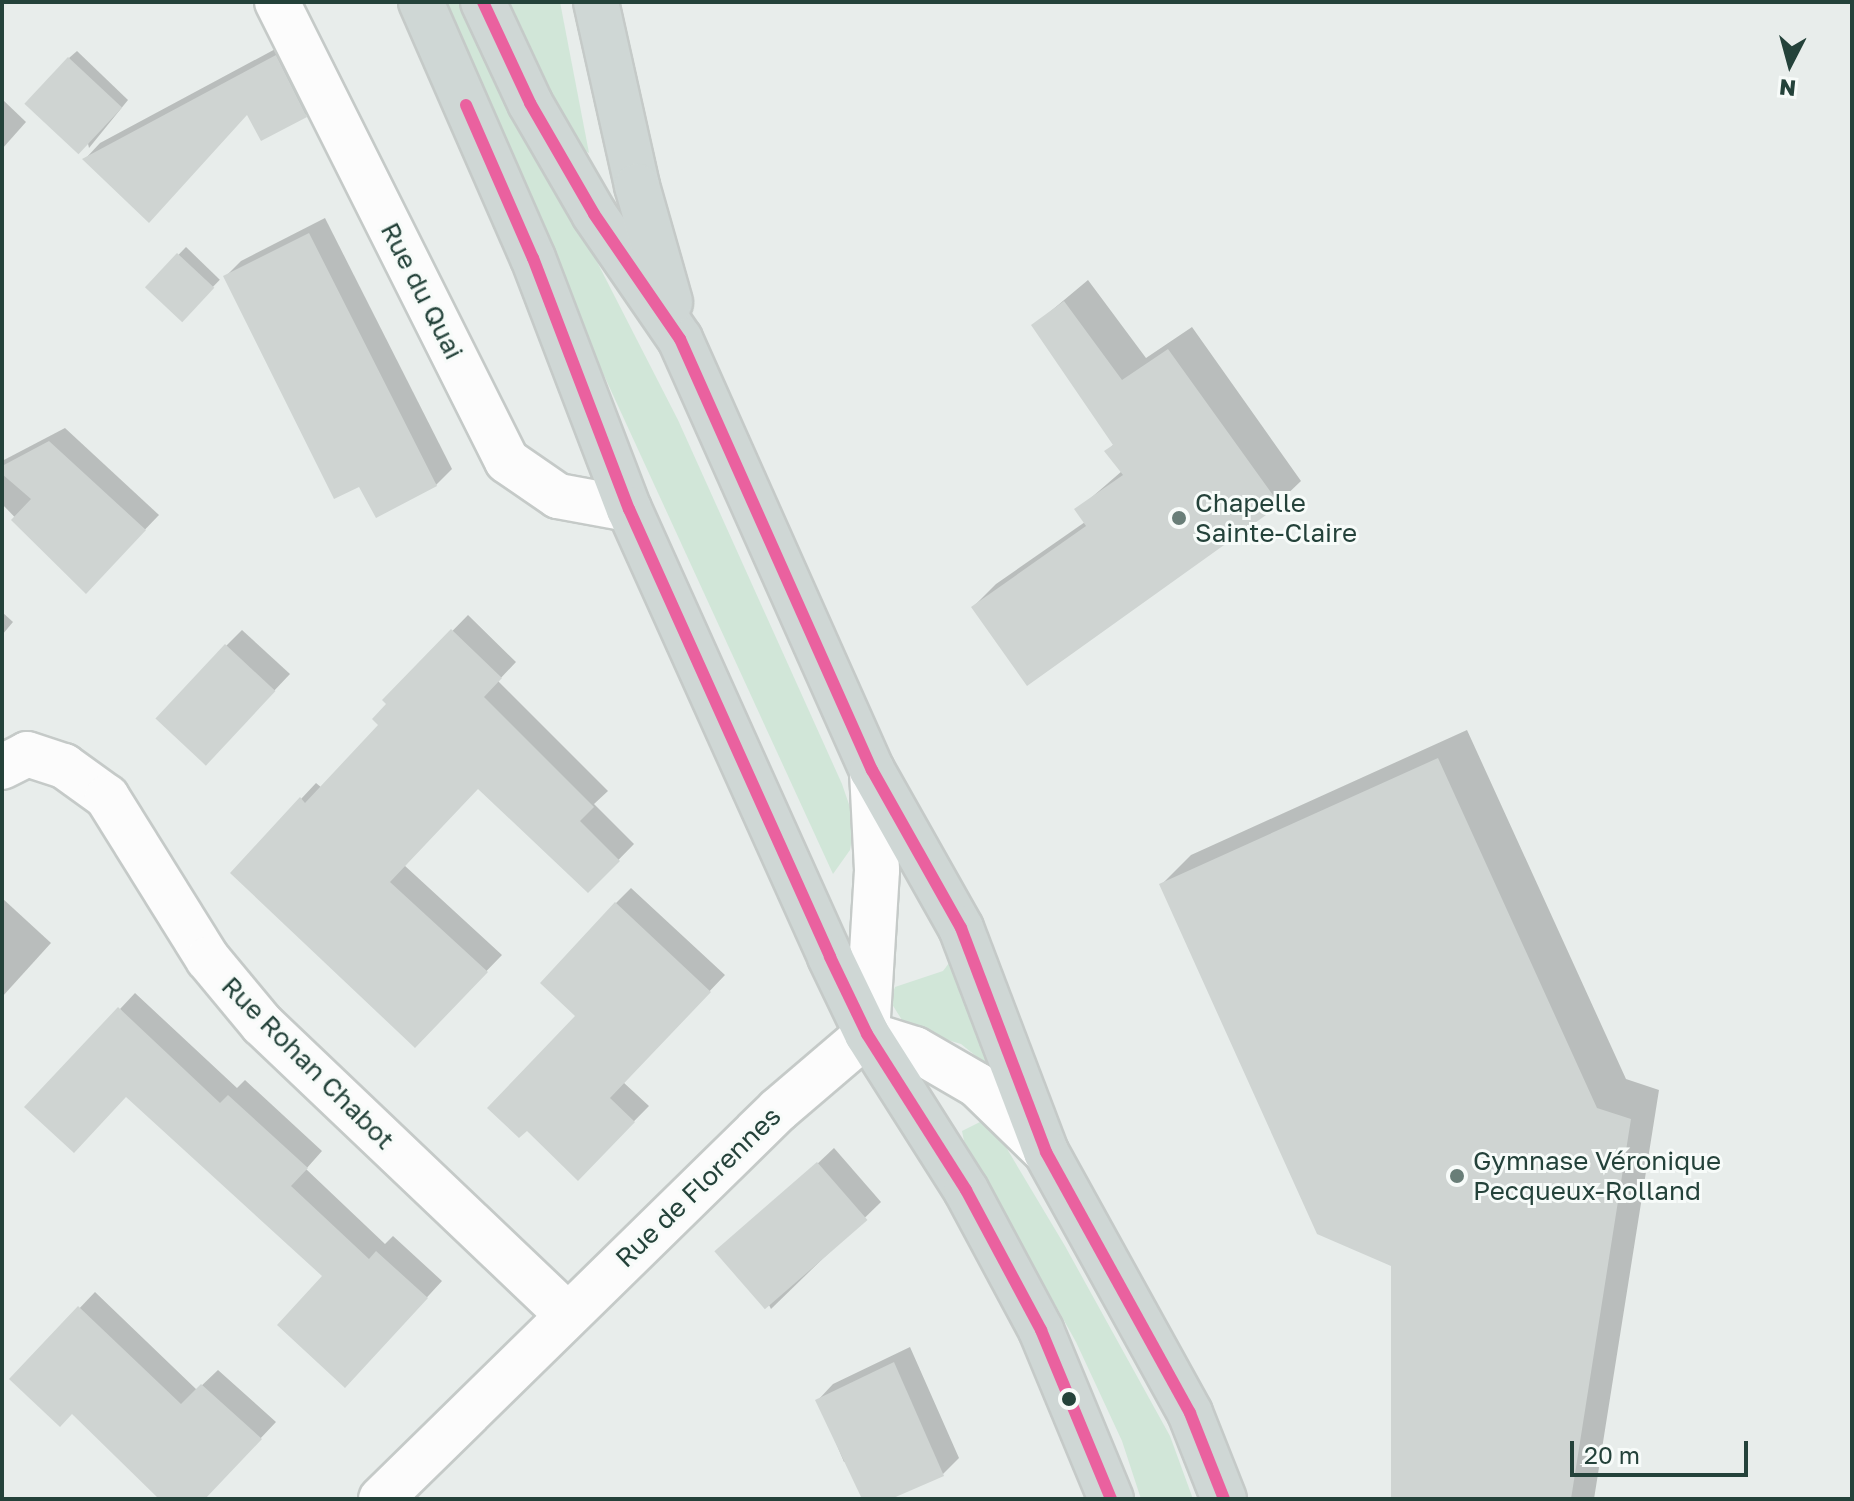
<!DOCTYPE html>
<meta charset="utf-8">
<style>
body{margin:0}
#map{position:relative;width:1854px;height:1501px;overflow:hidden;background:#e8edeb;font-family:"Golos Text",sans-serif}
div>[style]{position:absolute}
.green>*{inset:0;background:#d1e6d8}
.shadow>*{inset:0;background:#0003;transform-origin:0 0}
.building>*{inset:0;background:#cfd4d2;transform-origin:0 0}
.roads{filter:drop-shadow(2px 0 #c5cac8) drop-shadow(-2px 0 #c5cac8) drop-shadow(0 2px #c5cac8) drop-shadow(0 -2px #c5cac8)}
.minor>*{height:44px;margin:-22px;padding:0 22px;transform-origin:22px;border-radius:22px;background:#fcfcfc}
.major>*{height:44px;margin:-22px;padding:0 22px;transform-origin:22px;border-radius:22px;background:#cfd7d5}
.bus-1>*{height:12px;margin:-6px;padding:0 6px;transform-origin:6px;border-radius:6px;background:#ea619f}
.dots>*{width:22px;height:22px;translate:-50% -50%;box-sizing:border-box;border:4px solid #f7fbf9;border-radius:50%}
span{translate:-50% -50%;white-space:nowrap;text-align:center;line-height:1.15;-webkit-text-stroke:6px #f7fbf9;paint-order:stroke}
.street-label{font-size:26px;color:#24423a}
.poi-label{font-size:26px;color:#24423a}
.left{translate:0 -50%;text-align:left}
.frame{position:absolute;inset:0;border:4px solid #24423a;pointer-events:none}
.north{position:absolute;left:1750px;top:24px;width:80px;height:80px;-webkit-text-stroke:6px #f7fbf9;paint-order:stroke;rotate:186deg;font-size:22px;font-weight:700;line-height:32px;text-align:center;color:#24423a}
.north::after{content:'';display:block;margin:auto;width:28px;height:36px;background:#24423a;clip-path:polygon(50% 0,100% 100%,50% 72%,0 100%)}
.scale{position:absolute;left:1570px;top:1441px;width:178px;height:36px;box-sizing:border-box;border:4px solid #24423a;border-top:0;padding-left:10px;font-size:24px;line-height:28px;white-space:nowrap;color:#24423a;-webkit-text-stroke:6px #f7fbf9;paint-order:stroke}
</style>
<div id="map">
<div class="green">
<i style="clip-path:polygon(440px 2px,464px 2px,678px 420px,842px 784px,855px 822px,850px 850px,833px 874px,546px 249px)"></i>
<i style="clip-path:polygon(507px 2px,560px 2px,589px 153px,577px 147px)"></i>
<i style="clip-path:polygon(952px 959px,1006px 1096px,987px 1065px,961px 1044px,907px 1028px,890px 1001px,895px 987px,943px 971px)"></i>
<i style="clip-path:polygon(980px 1122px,991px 1122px,1065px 1246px,1170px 1436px,1193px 1499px,1141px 1499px,1122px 1441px,1076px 1342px,964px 1141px,962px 1131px)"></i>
</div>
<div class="shadow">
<i style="clip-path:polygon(292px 40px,321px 99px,305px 115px,248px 113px,85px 159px,100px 143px)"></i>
<i style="clip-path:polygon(77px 51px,128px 100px,89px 148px,69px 58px)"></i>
<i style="clip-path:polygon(2px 99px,26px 122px,2px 149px)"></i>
<i style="clip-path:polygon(325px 218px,452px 469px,436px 485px,360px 484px,225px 277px,241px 261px)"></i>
<i style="left:186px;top:247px;width:47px;height:56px;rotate:44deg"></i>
<i style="clip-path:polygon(1088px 280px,1146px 358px,1192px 327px,1301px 481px,1278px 503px,973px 607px,996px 584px,1085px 522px,1077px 510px,1122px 471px,1107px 451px,1115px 443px,1033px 326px)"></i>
<i style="clip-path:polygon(65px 428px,159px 515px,86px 591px,2px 504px,2px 461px)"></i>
<i style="clip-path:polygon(2px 612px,13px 622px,2px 635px)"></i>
<i style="clip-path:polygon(468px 615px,516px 662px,498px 681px,608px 791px,594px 804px,634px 844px,588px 891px,479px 786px,404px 865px,502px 955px,415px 1045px,301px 799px,316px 783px,322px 788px,380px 725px,389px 704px,385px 700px)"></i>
<i style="clip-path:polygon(242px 630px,290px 674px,220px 748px,226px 646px)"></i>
<i style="clip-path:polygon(1467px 730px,1626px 1079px,1659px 1090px,1594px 1499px,1393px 1499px,1393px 1264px,1162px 884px,1191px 855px)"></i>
<i style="clip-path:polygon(631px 888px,725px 975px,623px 1082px,649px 1106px,578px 1178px,578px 1016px,616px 903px)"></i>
<i style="clip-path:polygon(2px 898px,51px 943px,2px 997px)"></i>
<i style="clip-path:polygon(135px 993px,237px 1088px,245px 1080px,322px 1151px,306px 1169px,385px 1244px,393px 1236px,442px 1281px,361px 1369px,325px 1276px,120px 1009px)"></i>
<i style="clip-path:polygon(834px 1148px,881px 1202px,771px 1309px,737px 1240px)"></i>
<i style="clip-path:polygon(95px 1292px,197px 1390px,218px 1370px,276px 1422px,203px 1499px,162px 1499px,72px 1411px,12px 1379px)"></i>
<i style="clip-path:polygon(910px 1347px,959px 1458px,943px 1474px,886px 1499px,872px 1499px,848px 1461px,844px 1462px,818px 1400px,833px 1384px)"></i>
</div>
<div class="building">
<i style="clip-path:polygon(276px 55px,307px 117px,261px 141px,247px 115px,149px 223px,82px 159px)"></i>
<i style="left:68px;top:57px;width:74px;height:64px;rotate:43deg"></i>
<i style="clip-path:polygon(309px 233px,437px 486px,376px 518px,359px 487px,334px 499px,223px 276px)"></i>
<i style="left:177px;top:253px;width:51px;height:47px;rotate:43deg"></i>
<i style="clip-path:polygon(1064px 301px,1122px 380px,1168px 349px,1280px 505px,1027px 686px,971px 607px,1086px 526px,1074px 509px,1123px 475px,1104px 451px,1113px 445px,1031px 325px)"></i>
<i style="clip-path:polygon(49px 441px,146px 530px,86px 594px,11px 520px,31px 499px,2px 474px,2px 466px)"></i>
<i style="clip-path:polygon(451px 629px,502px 678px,484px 697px,594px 807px,580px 821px,620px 861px,588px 893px,478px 789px,390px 882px,488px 972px,415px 1048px,230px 873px,300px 797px,305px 803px,378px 725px,372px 719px,386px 704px,382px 700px)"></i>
<i style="left:225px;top:644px;width:69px;height:102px;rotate:43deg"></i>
<i style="clip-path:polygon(1438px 758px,1597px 1108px,1631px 1119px,1571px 1499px,1391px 1499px,1391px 1266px,1317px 1234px,1159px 884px)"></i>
<i style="clip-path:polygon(615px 902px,711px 992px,610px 1098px,635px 1122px,578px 1181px,527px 1131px,519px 1138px,487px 1108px,575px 1016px,540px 983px)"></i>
<i style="clip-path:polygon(118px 1007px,220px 1103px,228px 1095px,308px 1168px,291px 1186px,369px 1259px,376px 1251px,428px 1298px,345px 1388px,277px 1325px,322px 1276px,126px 1097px,74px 1153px,24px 1107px)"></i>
<i style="left:817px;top:1162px;width:77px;height:136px;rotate:49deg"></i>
<i style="clip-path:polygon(78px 1306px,181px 1404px,201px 1384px,262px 1439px,205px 1499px,159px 1499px,72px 1414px,60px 1427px,9px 1379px)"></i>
<i style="clip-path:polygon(894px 1362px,944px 1476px,891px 1499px,862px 1499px,815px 1400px)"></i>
</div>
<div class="roads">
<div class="minor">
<i style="left:277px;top:2px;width:513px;rotate:63.39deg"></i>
<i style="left:507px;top:461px;width:62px;rotate:34.5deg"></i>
<i style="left:558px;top:496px;width:72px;rotate:10.4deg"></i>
<i style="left:2px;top:767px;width:28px;rotate:-27deg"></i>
<i style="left:27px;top:754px;width:39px;rotate:18deg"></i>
<i style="left:64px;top:766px;width:53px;rotate:35.8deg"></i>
<i style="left:107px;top:797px;width:191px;rotate:58.1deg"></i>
<i style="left:208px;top:959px;width:85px;rotate:50.3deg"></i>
<i style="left:262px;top:1024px;width:419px;rotate:43.6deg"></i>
<i style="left:867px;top:1034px;width:164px;rotate:-86.5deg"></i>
<i style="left:877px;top:870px;width:100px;rotate:-92.9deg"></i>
<i style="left:867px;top:1034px;width:50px;rotate:17.4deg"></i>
<i style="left:915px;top:1049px;width:72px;rotate:30.1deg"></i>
<i style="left:977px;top:1085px;width:96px;rotate:44.2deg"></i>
<i style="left:381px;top:1499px;width:556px;rotate:-44.42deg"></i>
<i style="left:778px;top:1110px;width:117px;rotate:-40.5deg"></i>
</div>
<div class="major">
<i style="left:421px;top:2px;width:279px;rotate:66.4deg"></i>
<i style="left:533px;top:258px;width:269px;rotate:69.1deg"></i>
<i style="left:629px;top:509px;width:491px;rotate:65.8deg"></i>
<i style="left:830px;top:957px;width:85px;rotate:64.3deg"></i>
<i style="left:867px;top:1034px;width:185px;rotate:57.6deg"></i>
<i style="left:966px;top:1190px;width:159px;rotate:61.8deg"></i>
<i style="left:1041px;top:1330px;width:183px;rotate:67.5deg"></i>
<i style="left:483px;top:2px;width:111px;rotate:65deg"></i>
<i style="left:530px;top:103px;width:128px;rotate:60deg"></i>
<i style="left:594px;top:214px;width:152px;rotate:55.5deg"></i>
<i style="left:680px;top:339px;width:472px;rotate:66deg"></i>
<i style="left:872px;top:770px;width:181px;rotate:60.6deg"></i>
<i style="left:961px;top:928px;width:240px;rotate:69.2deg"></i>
<i style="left:1046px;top:1152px;width:298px;rotate:61.1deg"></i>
<i style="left:1190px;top:1413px;width:92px;rotate:68.4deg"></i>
<i style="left:596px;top:2px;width:189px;rotate:77.4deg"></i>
<i style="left:637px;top:186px;width:121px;rotate:74.1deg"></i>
</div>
</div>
<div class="bus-1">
<i style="left:483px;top:2px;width:111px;rotate:65deg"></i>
<i style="left:530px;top:103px;width:128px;rotate:60deg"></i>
<i style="left:594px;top:214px;width:152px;rotate:55.5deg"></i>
<i style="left:680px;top:339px;width:472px;rotate:66deg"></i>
<i style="left:872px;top:770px;width:181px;rotate:60.6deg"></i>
<i style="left:961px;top:928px;width:240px;rotate:69.2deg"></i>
<i style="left:1046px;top:1152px;width:298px;rotate:61.1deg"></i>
<i style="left:1190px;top:1413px;width:92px;rotate:68.4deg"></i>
<i style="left:466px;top:105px;width:167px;rotate:66.4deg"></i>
<i style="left:533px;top:258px;width:269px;rotate:69.1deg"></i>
<i style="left:629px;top:509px;width:491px;rotate:65.8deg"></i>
<i style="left:830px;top:957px;width:85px;rotate:64.3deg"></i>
<i style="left:867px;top:1034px;width:185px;rotate:57.6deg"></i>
<i style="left:966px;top:1190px;width:159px;rotate:61.8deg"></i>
<i style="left:1041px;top:1330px;width:183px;rotate:67.5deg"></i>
</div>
<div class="dots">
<i style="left:1179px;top:518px;background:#697e78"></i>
<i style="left:1457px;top:1176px;background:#697e78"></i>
<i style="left:1069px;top:1399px;background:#24423a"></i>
</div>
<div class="street-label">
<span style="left:422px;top:291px;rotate:63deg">Rue du Quai</span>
<span style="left:308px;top:1063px;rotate:45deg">Rue Rohan Chabot</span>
<span style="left:698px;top:1187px;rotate:-44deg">Rue de Florennes</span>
</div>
<div class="poi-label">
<span class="left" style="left:1195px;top:518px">Chapelle<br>Sainte-Claire</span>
<span class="left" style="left:1473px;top:1176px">Gymnase Véronique<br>Pecqueux-Rolland</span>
</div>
<div class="frame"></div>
<div class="north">N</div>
<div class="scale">20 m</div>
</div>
